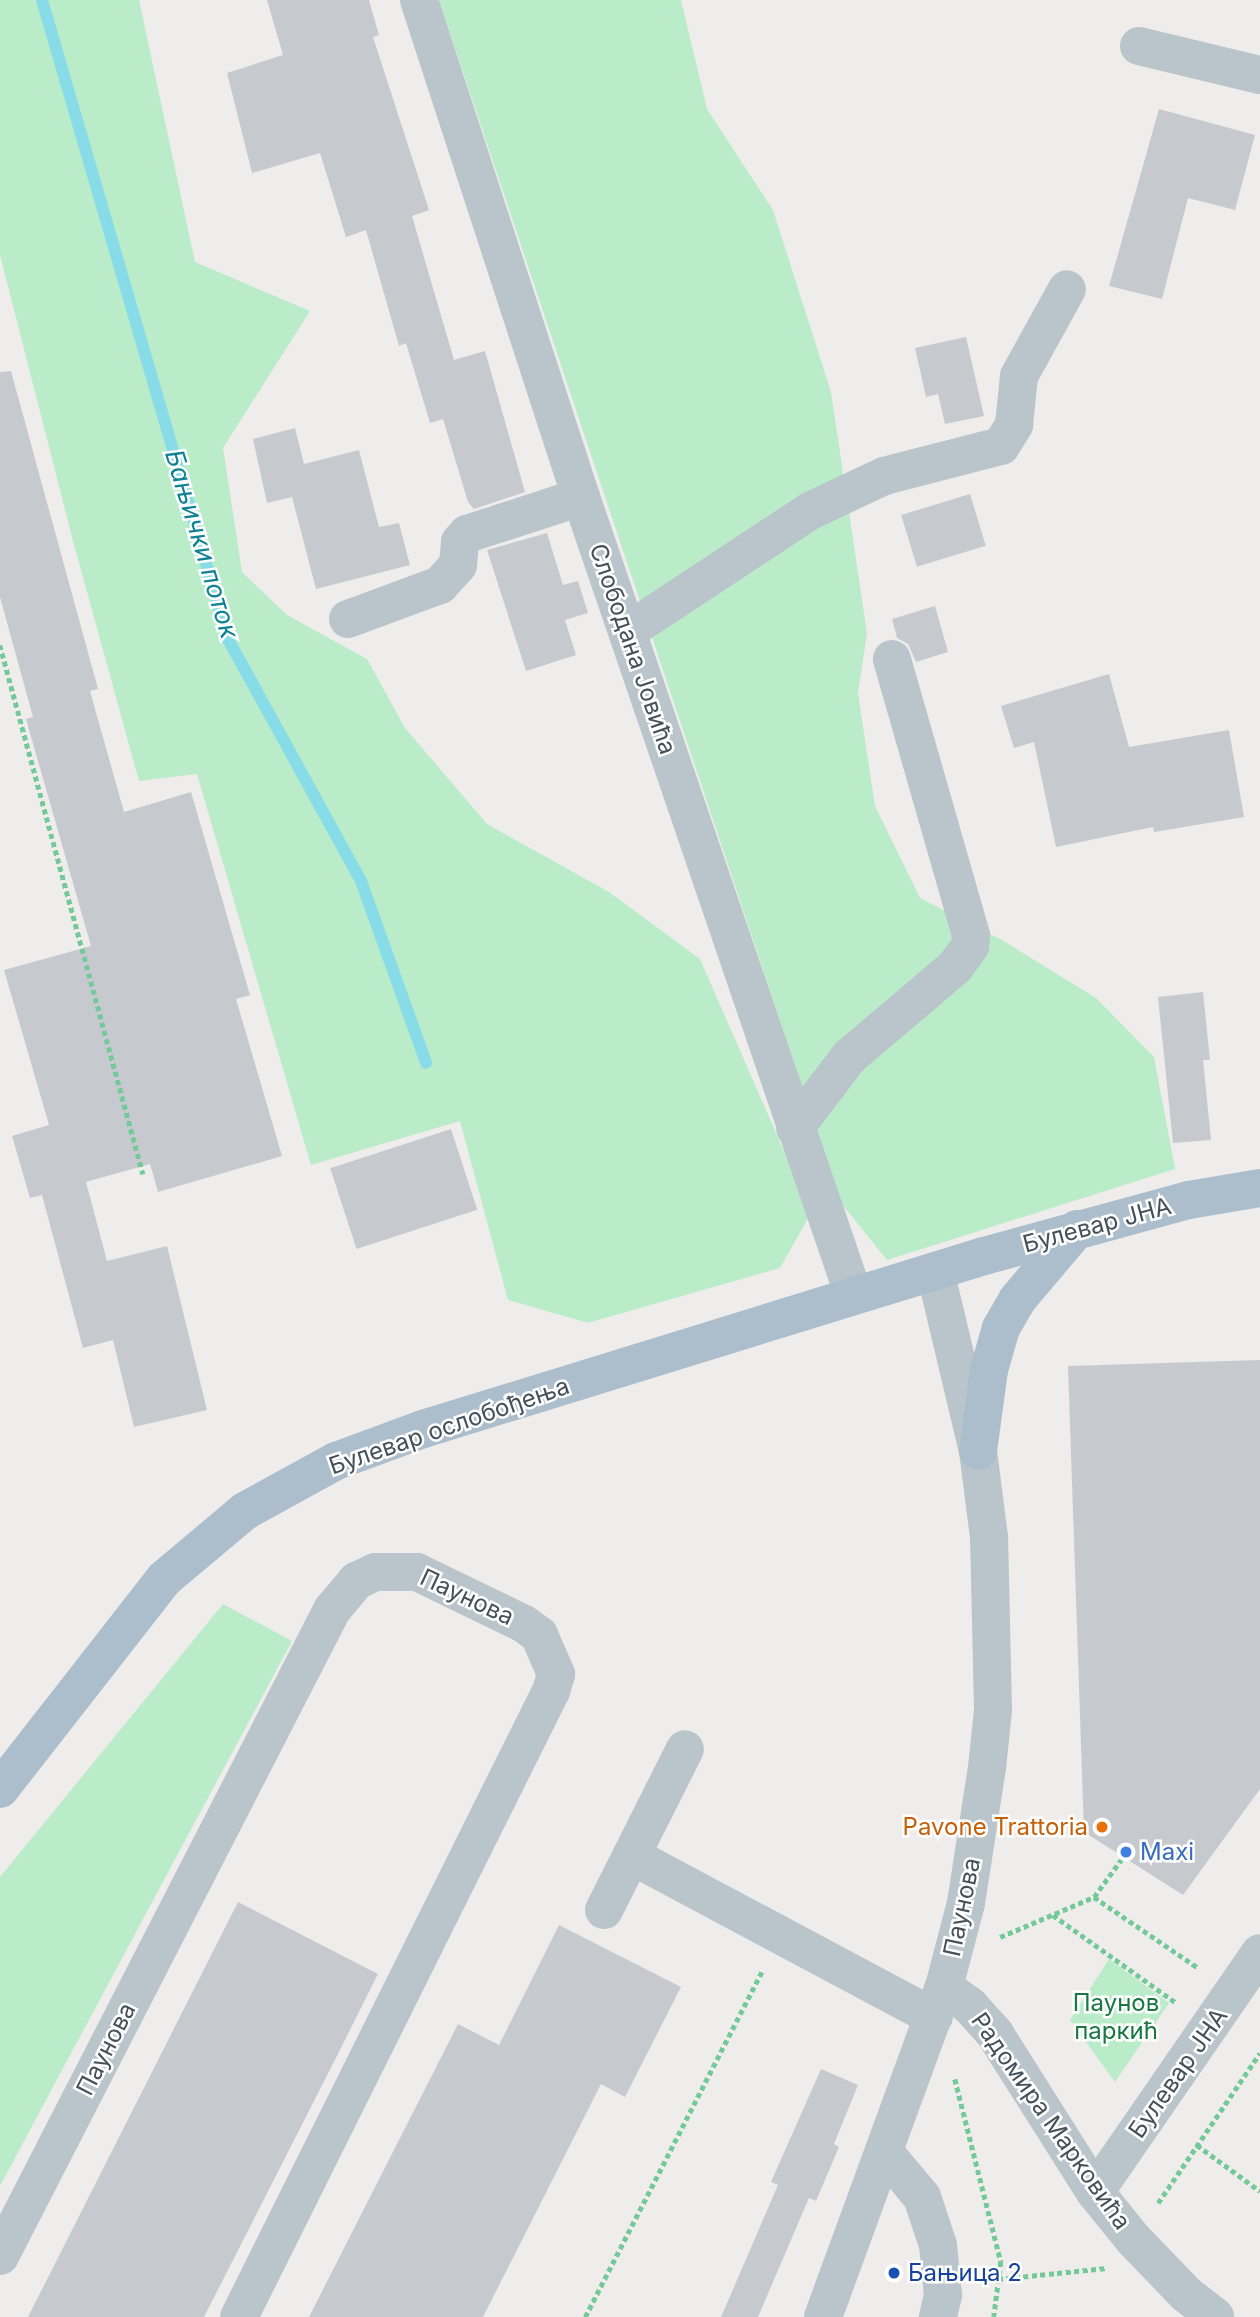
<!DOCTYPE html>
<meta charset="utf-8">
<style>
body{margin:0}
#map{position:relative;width:1260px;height:2317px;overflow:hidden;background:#efecec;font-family:Inter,sans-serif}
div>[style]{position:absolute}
.green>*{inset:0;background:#baecca}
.stream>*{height:12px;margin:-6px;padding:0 6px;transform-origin:6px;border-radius:6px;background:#88dce8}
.building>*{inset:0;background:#c6cacf;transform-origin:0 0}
.path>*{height:4.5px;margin-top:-2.25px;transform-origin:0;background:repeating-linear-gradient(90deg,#74c998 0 5px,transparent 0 8.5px)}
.minor>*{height:38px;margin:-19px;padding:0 19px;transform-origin:19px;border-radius:19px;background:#bac5cb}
.major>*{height:38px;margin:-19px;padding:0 19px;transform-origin:19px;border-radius:19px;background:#acbecb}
.dots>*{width:19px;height:19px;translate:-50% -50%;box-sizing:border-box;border:4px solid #fff;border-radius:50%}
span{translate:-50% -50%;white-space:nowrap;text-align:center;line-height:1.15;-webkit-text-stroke:5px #fff;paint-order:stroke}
.street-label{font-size:24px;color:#455159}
.food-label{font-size:24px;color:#c56008}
.right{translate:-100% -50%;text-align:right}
.shop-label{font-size:24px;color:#366cbe}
.left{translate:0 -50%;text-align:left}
.park-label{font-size:24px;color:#197740}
.transit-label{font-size:24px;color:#164399}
.water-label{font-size:26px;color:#108293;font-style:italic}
</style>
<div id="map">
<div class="green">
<i style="clip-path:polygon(0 0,139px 0,195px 262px,310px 311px,223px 448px,242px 572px,287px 615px,367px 659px,405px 728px,487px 824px,609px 892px,700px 959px,811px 1213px,780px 1268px,588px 1323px,508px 1300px,460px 1121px,311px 1165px,197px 774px,139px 781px,73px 541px,0 255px)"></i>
<i style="clip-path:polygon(439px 0,681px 0,707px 109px,773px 210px,831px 392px,867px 633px,858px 693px,875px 806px,920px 898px,1002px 940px,1096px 998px,1154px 1057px,1175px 1169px,887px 1260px,841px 1203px)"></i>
<i style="clip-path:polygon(223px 1604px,292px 1641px,0 2186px,0 1877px)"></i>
<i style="clip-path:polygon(1109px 1959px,1169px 2003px,1115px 2082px,1070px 2020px)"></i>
</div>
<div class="stream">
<i style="left:42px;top:0;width:666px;rotate:73.77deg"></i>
<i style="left:228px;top:639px;width:276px;rotate:61.2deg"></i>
<i style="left:361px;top:881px;width:193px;rotate:70.3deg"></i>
</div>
<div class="building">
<i style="clip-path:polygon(267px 0,369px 0,379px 35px,373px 37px,429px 210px,412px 216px,454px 360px,485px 351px,525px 492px,474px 509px,468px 502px,443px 419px,430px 423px,406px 343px,399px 346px,366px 230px,346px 237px,320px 153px,252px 173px,227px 73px,283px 55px)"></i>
<i style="clip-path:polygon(1159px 109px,1255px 135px,1235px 210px,1188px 198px,1162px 299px,1109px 286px)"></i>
<i style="clip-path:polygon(966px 337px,984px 416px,945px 424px,938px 394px,926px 397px,915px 348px)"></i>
<i style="clip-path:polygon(11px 371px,98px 689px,90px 691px,124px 812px,191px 792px,250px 995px,236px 999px,282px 1156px,158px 1192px,150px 1164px,86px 1182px,107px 1261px,167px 1246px,207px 1410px,134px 1427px,113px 1340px,83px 1348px,42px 1195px,30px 1198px,12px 1136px,49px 1125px,4px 970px,91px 946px,26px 719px,33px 717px,0 597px,0 372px)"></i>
<i style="clip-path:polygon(295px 428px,304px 464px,359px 450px,379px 527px,399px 523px,410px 565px,316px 589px,292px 497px,267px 503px,253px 439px)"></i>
<i style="left:970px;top:494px;width:54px;height:72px;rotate:73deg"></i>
<i style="clip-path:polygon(547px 533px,563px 585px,578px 581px,588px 613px,565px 620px,576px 655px,526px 671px,487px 550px)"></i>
<i style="clip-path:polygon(935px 606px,948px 652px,916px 662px,908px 644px,897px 638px,892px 619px)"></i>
<i style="clip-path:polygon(1109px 674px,1129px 747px,1229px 730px,1244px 817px,1154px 832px,1153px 827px,1056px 847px,1034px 742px,1014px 748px,1001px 706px)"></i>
<i style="clip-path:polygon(1203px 992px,1210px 1060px,1203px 1060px,1211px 1140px,1173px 1143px,1158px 997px)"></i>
<i style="left:451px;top:1129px;width:85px;height:127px;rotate:72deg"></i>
<i style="clip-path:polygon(1260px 1360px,1260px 1789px,1183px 1895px,1084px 1832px,1068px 1366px)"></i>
<i style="clip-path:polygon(238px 1902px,378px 1974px,341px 2048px,204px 2317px,28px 2317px)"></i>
<i style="clip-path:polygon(559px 1925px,681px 1987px,625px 2097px,601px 2084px,483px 2317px,309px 2317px,458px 2024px,499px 2045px)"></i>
<i style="clip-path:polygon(821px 2069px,858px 2085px,834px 2144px,839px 2147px,816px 2201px,809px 2198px,758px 2317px,721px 2317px,778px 2185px,771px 2182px)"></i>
</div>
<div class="path">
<i style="left:0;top:645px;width:548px;rotate:74.87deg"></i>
<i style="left:1094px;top:1897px;width:49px;rotate:-54.1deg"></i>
<i style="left:1053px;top:1915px;width:150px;rotate:35.5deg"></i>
<i style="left:1000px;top:1937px;width:102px;rotate:-23.1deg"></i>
<i style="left:1094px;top:1897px;width:125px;rotate:34.2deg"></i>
<i style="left:955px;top:2079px;width:189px;rotate:75.9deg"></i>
<i style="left:1001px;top:2262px;width:55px;rotate:97.3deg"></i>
<i style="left:1197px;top:2145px;width:78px;rotate:36.1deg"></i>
<i style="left:1158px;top:2203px;width:181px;rotate:-55.8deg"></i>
<i style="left:998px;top:2279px;width:109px;rotate:-5.8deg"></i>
<i style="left:585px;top:2317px;width:389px;rotate:-62.9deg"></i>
</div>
<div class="minor">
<i style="left:419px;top:0;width:523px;rotate:71.95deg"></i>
<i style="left:581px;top:497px;width:844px;rotate:71.14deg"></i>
<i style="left:1139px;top:46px;width:124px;rotate:13.5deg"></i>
<i style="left:348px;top:619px;width:98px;rotate:-20.3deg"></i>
<i style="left:440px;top:585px;width:27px;rotate:-48deg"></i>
<i style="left:458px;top:565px;width:23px;rotate:-85deg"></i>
<i style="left:460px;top:542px;width:11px;rotate:-49deg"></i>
<i style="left:467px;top:534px;width:120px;rotate:-18deg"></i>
<i style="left:628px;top:631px;width:218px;rotate:-33.4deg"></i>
<i style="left:810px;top:511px;width:82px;rotate:-25.3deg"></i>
<i style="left:884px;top:476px;width:121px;rotate:-14.4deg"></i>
<i style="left:1001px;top:446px;width:25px;rotate:-58deg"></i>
<i style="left:1014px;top:425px;width:49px;rotate:-84.2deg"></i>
<i style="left:1019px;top:376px;width:99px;rotate:-61.1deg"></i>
<i style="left:795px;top:1128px;width:89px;rotate:-52.7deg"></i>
<i style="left:849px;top:1057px;width:139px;rotate:-40.3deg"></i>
<i style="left:955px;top:967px;width:26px;rotate:-54deg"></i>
<i style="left:970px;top:946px;width:11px;rotate:-85deg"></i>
<i style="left:971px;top:935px;width:287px;rotate:-106deg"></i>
<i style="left:632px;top:1856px;width:342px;rotate:28.1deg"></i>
<i style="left:604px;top:1910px;width:180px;rotate:-63.3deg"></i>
<i style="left:944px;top:1987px;width:32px;rotate:36deg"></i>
<i style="left:970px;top:2006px;width:38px;rotate:48deg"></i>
<i style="left:995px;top:2034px;width:187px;rotate:57.7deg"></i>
<i style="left:1095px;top:2192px;width:60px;rotate:51deg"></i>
<i style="left:1133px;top:2239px;width:76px;rotate:46.1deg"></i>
<i style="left:1186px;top:2294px;width:37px;rotate:38deg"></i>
<i style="left:886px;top:2154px;width:56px;rotate:50.1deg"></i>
<i style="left:922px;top:2197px;width:51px;rotate:71.6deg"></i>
<i style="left:938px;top:2245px;width:50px;rotate:84.3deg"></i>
<i style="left:943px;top:2295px;width:23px;rotate:103deg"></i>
<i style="left:1095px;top:2192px;width:290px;rotate:-55.4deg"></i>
<i style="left:0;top:2256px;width:726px;rotate:-62.8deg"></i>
<i style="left:332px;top:1610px;width:38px;rotate:-50deg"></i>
<i style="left:356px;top:1581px;width:21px;rotate:-25deg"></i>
<i style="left:375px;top:1572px;width:42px"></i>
<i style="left:417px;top:1572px;width:119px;rotate:25.9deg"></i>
<i style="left:524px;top:1624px;width:19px;rotate:36deg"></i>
<i style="left:539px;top:1635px;width:43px;rotate:66.4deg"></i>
<i style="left:556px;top:1674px;width:18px;rotate:106deg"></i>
<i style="left:551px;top:1691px;width:699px;rotate:116.49deg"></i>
<i style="left:823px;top:2317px;width:351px;rotate:-69.9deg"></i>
<i style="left:944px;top:1987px;width:87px;rotate:-75.3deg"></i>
<i style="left:966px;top:1903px;width:137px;rotate:-81.2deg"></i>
<i style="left:987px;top:1768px;width:58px;rotate:-84.1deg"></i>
<i style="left:993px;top:1710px;width:173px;rotate:-91.3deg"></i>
<i style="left:989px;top:1537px;width:87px;rotate:-97.3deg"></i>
<i style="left:978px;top:1451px;width:185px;rotate:-103.4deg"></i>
</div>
<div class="major">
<i style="left:978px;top:1451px;width:82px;rotate:-82.3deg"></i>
<i style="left:989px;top:1370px;width:44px;rotate:-74.1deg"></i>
<i style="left:1001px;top:1328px;width:32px;rotate:-60deg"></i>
<i style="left:1017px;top:1300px;width:93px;rotate:-49.8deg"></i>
<i style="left:0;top:1789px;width:266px;rotate:-52deg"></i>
<i style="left:164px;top:1579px;width:106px;rotate:-40deg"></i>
<i style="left:245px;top:1511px;width:104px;rotate:-28.8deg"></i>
<i style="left:336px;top:1461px;width:93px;rotate:-20.2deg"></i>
<i style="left:423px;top:1429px;width:587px;rotate:-17.14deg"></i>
<i style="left:984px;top:1256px;width:213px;rotate:-15.3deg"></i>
<i style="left:1189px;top:1200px;width:72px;rotate:-9.6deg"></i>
</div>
<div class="dots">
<i style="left:1102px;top:1827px;background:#e8710a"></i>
<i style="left:1126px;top:1852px;background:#3f7fe0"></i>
<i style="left:894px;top:2273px;background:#1a4fb4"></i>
</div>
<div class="street-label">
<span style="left:633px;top:649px;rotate:71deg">Слободана Јовића</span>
<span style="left:1097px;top:1225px;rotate:-15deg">Булевар ЈНА</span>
<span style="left:449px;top:1426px;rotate:-19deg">Булевар ослобођења</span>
<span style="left:467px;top:1597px;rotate:25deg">Паунова</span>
<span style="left:962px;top:1907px;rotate:-78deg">Паунова</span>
<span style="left:106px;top:2049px;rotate:-63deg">Паунова</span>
<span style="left:1178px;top:2073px;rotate:-55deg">Булевар ЈНА</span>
<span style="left:1051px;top:2121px;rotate:55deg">Радомира Марковића</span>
</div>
<div class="food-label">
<span class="right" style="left:1088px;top:1827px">Pavone Trattoria</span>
</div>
<div class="shop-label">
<span class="left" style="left:1140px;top:1852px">Maxi</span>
</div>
<div class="park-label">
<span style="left:1116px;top:2017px">Паунов<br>паркић</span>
</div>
<div class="transit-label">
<span class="left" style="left:908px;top:2273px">Бањица 2</span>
</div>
<div class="water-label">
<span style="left:202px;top:544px;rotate:73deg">Бањички поток</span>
</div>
</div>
